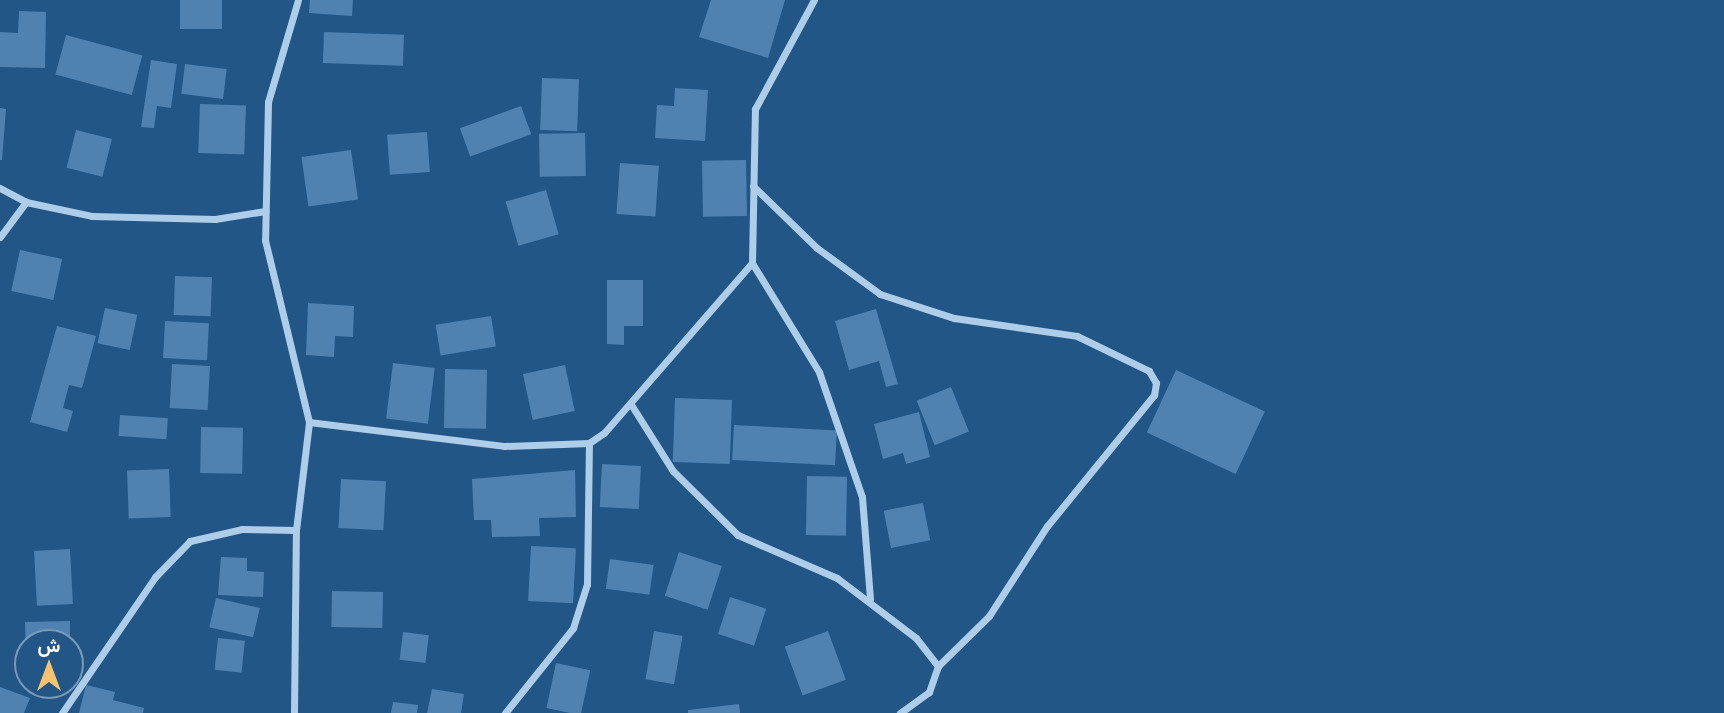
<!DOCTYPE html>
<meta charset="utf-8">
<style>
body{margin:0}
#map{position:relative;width:1724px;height:713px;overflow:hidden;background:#225687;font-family:"Titillium Web",Vazirmatn,sans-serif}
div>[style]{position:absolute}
.building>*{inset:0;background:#4f82b1;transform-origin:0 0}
.minor>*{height:7px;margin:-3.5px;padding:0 3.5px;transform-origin:3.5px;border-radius:3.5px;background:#adcde9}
span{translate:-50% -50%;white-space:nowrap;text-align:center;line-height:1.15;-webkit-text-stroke:6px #225687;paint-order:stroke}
.north{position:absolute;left:14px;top:629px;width:70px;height:70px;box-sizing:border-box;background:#225687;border:2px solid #7a9ab7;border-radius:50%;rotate:0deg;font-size:19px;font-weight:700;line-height:28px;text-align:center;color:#fff}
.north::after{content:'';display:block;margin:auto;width:24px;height:32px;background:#f5c36f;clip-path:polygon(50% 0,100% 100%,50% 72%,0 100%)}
</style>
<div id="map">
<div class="building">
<i style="left:180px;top:0;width:42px;height:29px"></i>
<i style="clip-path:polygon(310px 0,353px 0,352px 16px,309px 13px)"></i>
<i style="clip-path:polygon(711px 0,785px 0,768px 58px,699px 37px)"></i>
<i style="clip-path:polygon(19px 11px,46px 12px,45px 68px,0 67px,0 32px,18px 33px)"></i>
<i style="left:324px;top:32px;width:80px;height:31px;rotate:2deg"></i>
<i style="left:66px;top:35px;width:79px;height:41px;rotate:15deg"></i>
<i style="clip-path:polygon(151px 60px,177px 64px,171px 108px,157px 106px,154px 128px,141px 127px)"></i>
<i style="left:185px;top:64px;width:42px;height:30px;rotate:7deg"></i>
<i style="left:542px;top:78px;width:37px;height:52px;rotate:2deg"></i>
<i style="clip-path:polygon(675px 88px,708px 90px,705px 141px,655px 138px,657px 105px,674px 106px)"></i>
<i style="left:200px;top:104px;width:46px;height:49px;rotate:2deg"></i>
<i style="left:521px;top:106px;width:30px;height:65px;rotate:70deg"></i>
<i style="clip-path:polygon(0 108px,6px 109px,2px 160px,0 160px)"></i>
<i style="left:76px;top:130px;width:37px;height:39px;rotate:14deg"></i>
<i style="left:427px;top:132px;width:40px;height:40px;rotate:86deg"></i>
<i style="left:585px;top:133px;width:43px;height:46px;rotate:89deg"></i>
<i style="left:351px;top:150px;width:50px;height:50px;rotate:82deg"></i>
<i style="left:746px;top:160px;width:56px;height:44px;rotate:89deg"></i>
<i style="left:620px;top:163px;width:39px;height:51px;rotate:4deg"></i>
<i style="left:546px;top:190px;width:46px;height:42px;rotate:74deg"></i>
<i style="left:20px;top:250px;width:43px;height:42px;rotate:12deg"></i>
<i style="left:175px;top:276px;width:37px;height:39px;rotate:2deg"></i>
<i style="clip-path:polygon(607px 280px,643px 280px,643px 326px,624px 326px,624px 345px,607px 344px)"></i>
<i style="clip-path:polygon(308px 303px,354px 306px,353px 337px,335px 336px,334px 357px,306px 355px)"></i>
<i style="left:105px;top:308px;width:33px;height:36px;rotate:12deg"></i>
<i style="clip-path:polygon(876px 309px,898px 384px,886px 387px,879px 361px,849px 370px,835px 321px)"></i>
<i style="left:491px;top:316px;width:31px;height:56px;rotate:81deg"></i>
<i style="left:165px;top:321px;width:44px;height:37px;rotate:3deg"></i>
<i style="clip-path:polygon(57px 326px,96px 336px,82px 388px,69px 385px,63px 408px,73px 411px,67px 432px,30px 422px)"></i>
<i style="left:393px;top:363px;width:42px;height:56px;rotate:7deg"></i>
<i style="left:172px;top:364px;width:38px;height:44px;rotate:3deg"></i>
<i style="left:565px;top:365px;width:47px;height:43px;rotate:78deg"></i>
<i style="left:445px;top:369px;width:42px;height:59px;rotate:1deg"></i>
<i style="left:1176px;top:370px;width:98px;height:69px;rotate:25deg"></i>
<i style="left:951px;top:387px;width:48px;height:37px;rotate:68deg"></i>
<i style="left:675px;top:398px;width:57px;height:64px;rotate:2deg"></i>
<i style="clip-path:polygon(919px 412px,930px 457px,906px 464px,903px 453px,883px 459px,874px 424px)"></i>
<i style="left:120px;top:415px;width:48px;height:21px;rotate:4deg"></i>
<i style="left:734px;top:425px;width:103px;height:35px;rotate:3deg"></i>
<i style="left:201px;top:427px;width:42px;height:46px;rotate:1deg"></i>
<i style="left:602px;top:464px;width:39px;height:43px;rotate:3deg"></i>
<i style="left:169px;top:469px;width:48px;height:42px;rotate:88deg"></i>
<i style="clip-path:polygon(575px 470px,576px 517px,539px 518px,540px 536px,492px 537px,491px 520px,474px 520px,472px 479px)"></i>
<i style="left:807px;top:476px;width:40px;height:59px;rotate:1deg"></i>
<i style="left:341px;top:479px;width:45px;height:49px;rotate:3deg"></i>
<i style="left:923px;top:503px;width:38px;height:40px;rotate:79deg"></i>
<i style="left:531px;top:546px;width:45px;height:55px;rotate:3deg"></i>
<i style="left:70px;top:549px;width:55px;height:36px;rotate:87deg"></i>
<i style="left:679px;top:552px;width:45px;height:46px;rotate:18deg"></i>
<i style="clip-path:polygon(221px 557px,247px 558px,247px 571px,264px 572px,263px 597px,218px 595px)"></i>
<i style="left:610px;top:559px;width:44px;height:30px;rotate:8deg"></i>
<i style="left:332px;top:591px;width:51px;height:36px;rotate:1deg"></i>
<i style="left:730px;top:597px;width:38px;height:39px;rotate:18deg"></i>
<i style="left:216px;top:598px;width:45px;height:30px;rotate:13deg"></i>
<i style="clip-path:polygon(70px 621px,70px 643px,28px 643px,26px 658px,25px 622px)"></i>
<i style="left:654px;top:631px;width:29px;height:49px;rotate:10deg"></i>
<i style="left:828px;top:631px;width:52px;height:46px;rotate:70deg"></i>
<i style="left:403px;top:632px;width:26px;height:28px;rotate:7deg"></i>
<i style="left:218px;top:638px;width:27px;height:32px;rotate:6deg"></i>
<i style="left:556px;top:663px;width:35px;height:46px;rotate:12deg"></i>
<i style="clip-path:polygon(86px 685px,115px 692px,113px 700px,144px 708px,143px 713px,79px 713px)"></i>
<i style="clip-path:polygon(0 687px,30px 698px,24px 713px,0 713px)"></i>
<i style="clip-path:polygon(432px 689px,464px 694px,461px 713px,427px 713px)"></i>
<i style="clip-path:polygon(393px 702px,418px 705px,417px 713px,391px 713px)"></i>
<i style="clip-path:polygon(739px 704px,740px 713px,688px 713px,688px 710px)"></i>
</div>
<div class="minor">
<i style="left:298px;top:0;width:106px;rotate:106.4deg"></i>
<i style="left:268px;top:102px;width:138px;rotate:91.2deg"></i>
<i style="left:265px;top:240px;width:187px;rotate:76.4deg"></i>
<i style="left:309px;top:422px;width:196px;rotate:7deg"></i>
<i style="left:504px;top:446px;width:85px;rotate:-2deg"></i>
<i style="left:589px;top:443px;width:18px;rotate:-34deg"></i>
<i style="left:604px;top:433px;width:225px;rotate:-49deg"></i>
<i style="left:752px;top:263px;width:154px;rotate:-88.9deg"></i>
<i style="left:755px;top:109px;width:124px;rotate:-61.6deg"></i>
<i style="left:753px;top:186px;width:89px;rotate:44.1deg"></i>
<i style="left:817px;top:248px;width:78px;rotate:36.1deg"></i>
<i style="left:880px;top:294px;width:78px;rotate:18deg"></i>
<i style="left:954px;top:318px;width:124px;rotate:8.3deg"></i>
<i style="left:1077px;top:336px;width:80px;rotate:25.9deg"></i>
<i style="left:1149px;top:371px;width:14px;rotate:60deg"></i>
<i style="left:1156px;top:383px;width:12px;rotate:99deg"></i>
<i style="left:1154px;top:395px;width:169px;rotate:129.2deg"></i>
<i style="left:1047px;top:526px;width:107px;rotate:122.8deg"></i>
<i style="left:989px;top:616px;width:71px;rotate:135.6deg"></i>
<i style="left:0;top:188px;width:30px;rotate:28deg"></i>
<i style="left:26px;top:202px;width:67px;rotate:12deg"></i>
<i style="left:92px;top:216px;width:123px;rotate:1.4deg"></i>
<i style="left:215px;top:219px;width:51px;rotate:-9.1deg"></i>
<i style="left:0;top:237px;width:44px;rotate:-53.4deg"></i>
<i style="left:752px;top:263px;width:128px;rotate:58.4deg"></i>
<i style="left:819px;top:372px;width:132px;rotate:71deg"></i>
<i style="left:862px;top:497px;width:102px;rotate:85.5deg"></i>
<i style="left:632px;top:406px;width:77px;rotate:57.8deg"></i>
<i style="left:673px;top:471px;width:91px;rotate:44.6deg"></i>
<i style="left:738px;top:535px;width:108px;rotate:23.5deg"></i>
<i style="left:837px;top:578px;width:99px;rotate:37.2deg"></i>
<i style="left:916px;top:638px;width:36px;rotate:52deg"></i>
<i style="left:938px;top:666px;width:28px;rotate:109deg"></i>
<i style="left:929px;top:692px;width:36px;rotate:144deg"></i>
<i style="left:62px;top:713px;width:165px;rotate:-55.6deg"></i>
<i style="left:155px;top:577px;width:50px;rotate:-45.8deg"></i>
<i style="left:190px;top:541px;width:53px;rotate:-13deg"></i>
<i style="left:242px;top:529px;width:54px;rotate:1.1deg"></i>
<i style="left:294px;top:713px;width:183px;rotate:-89.4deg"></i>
<i style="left:296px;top:530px;width:109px;rotate:-83.1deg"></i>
<i style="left:505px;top:713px;width:109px;rotate:-51.3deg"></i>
<i style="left:573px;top:628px;width:46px;rotate:-72.3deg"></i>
<i style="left:587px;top:584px;width:141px;rotate:-89.2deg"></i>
</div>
<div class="north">ش</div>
</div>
